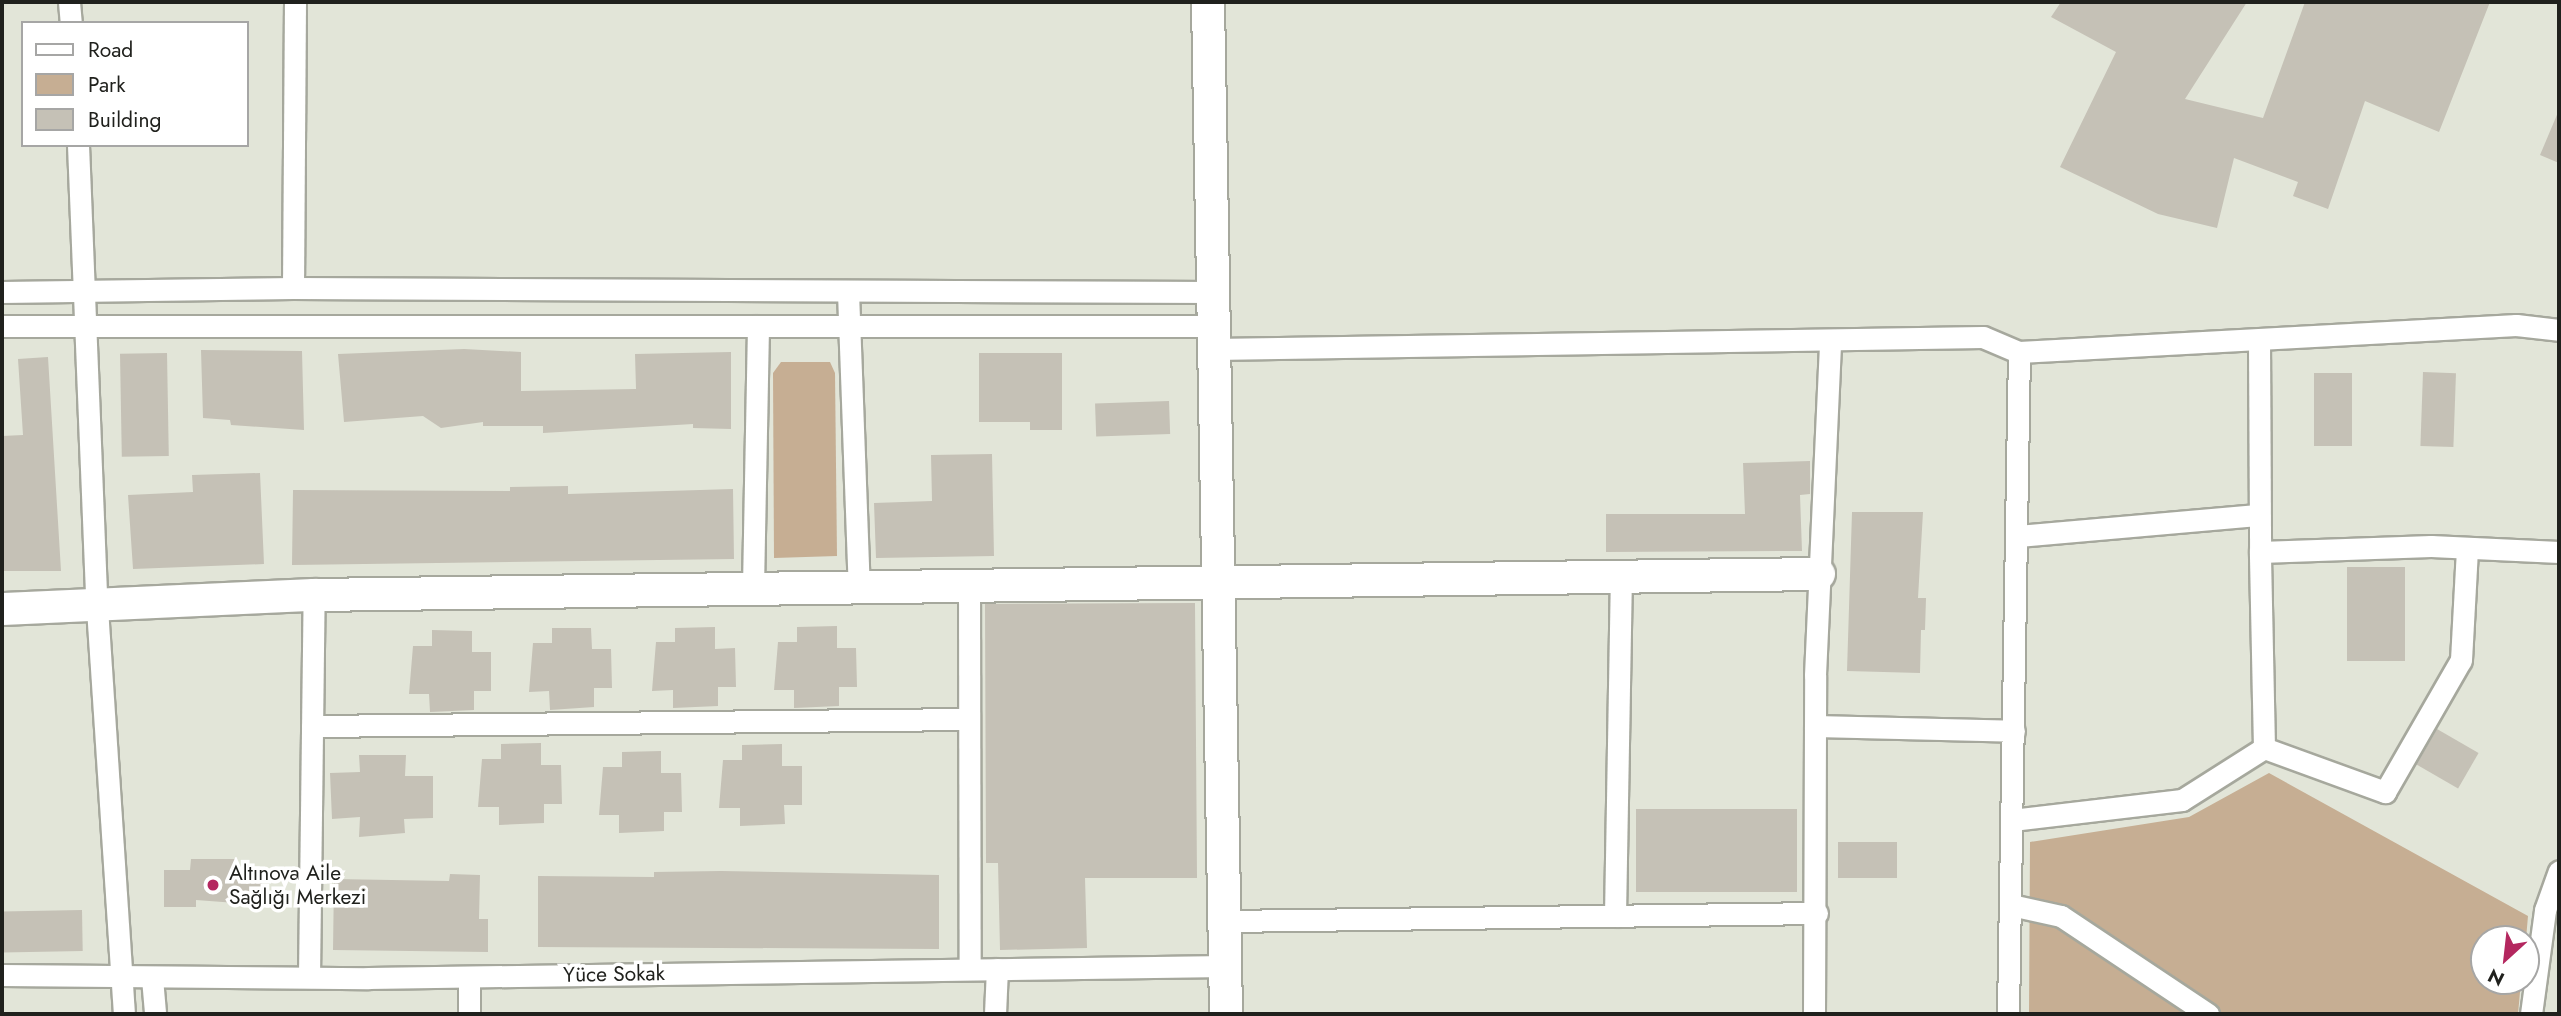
<!DOCTYPE html>
<meta charset="utf-8">
<style>
body{margin:0}
#map{position:relative;width:2561px;height:1016px;overflow:hidden;background:#e2e5d8;font-family:Jost,sans-serif}
div>[style]{position:absolute}
.green>*{inset:0;background:#c6ae93}
.building>*{inset:0;background:#c5c1b6;transform-origin:0 0}
.roads{filter:drop-shadow(2px 0 #a6a89d) drop-shadow(-2px 0 #a6a89d) drop-shadow(0 2px #a6a89d) drop-shadow(0 -2px #a6a89d)}
.street>*{height:21px;margin:-10.5px;padding:0 10.5px;transform-origin:10.5px;border-radius:10.5px;background:#fff}
.secondary>*{height:32px;margin:-16px;padding:0 16px;transform-origin:16px;border-radius:16px;background:#fff}
.dots>*{width:19px;height:19px;translate:-50% -50%;box-sizing:border-box;border:4px solid #fff;border-radius:50%}
span{translate:-50% -50%;white-space:nowrap;text-align:center;line-height:1.15;-webkit-text-stroke:7px #fff;paint-order:stroke}
.poi-label{font-size:21px;color:#20211d}
.left{translate:0 -50%;text-align:left}
.street-label{font-size:21px;color:#20211d}
.frame{position:absolute;inset:0;border:4px solid #20211d;pointer-events:none}
.legend{position:absolute;left:21px;top:21px;width:228px;height:126px;box-sizing:border-box;background:#fff;border:2px solid #a6a6a5;margin:0;padding:9px 12px;list-style:none;font-size:21px;color:#20211d}
.legend li{display:flex;align-items:center;gap:14px;height:35px}
.legend b{width:35px;border:2px solid #a6a6a5}
.north{position:absolute;left:2470px;top:925px;width:70px;height:70px;box-sizing:border-box;background:#fff;border:2px solid #a6a6a5;border-radius:50%;rotate:207deg;font-size:19px;font-weight:700;line-height:28px;text-align:center;color:#20211d}
.north::after{content:'';display:block;margin:auto;width:24px;height:32px;background:#b4275f;clip-path:polygon(50% 0,100% 100%,50% 72%,0 100%)}
</style>
<div id="map">
<div class="green">
<i style="clip-path:polygon(781px 362px,830px 362px,835px 373px,837px 556px,774px 558px,773px 373px)"></i>
<i style="clip-path:polygon(2269px 773px,2528px 916px,2526px 939px,2484px 939px,2484px 981px,2521px 981px,2518px 1014px,2029px 1014px,2030px 842px,2189px 817px)"></i>
</div>
<div class="building">
<i style="clip-path:polygon(2061px 2px,2247px 2px,2185px 99px,2263px 118px,2305px 2px,2490px 2px,2439px 132px,2365px 101px,2328px 209px,2293px 196px,2298px 182px,2234px 158px,2217px 228px,2158px 214px,2060px 167px,2116px 52px,2051px 17px)"></i>
<i style="clip-path:polygon(2559px 110px,2559px 163px,2540px 155px)"></i>
<i style="clip-path:polygon(464px 349px,521px 352px,521px 391px,636px 389px,635px 354px,731px 352px,731px 429px,693px 428px,693px 424px,543px 433px,543px 426px,483px 426px,483px 422px,441px 428px,423px 416px,344px 422px,338px 354px)"></i>
<i style="clip-path:polygon(201px 350px,302px 351px,304px 430px,231px 425px,230px 420px,203px 418px)"></i>
<i style="left:167px;top:353px;width:103px;height:47px;rotate:89deg"></i>
<i style="clip-path:polygon(979px 353px,1062px 353px,1062px 430px,1030px 430px,1030px 422px,979px 422px)"></i>
<i style="clip-path:polygon(48px 357px,61px 571px,2px 571px,2px 436px,23px 435px,18px 359px)"></i>
<i style="left:2423px;top:372px;width:33px;height:74px;rotate:2deg"></i>
<i style="left:2314px;top:373px;width:38px;height:73px"></i>
<i style="left:1169px;top:401px;width:33px;height:74px;rotate:88deg"></i>
<i style="clip-path:polygon(992px 454px,994px 556px,876px 558px,874px 503px,932px 501px,931px 455px)"></i>
<i style="clip-path:polygon(1810px 461px,1810px 494px,1800px 495px,1802px 551px,1606px 552px,1606px 514px,1745px 514px,1743px 463px)"></i>
<i style="clip-path:polygon(260px 473px,264px 564px,133px 569px,128px 495px,193px 492px,192px 475px)"></i>
<i style="clip-path:polygon(568px 486px,568px 494px,733px 489px,734px 559px,292px 565px,293px 490px,510px 491px,510px 487px)"></i>
<i style="clip-path:polygon(1852px 512px,1923px 512px,1918px 598px,1926px 598px,1925px 630px,1921px 630px,1920px 673px,1847px 671px)"></i>
<i style="left:2347px;top:567px;width:58px;height:94px"></i>
<i style="clip-path:polygon(1195px 603px,1197px 878px,1085px 878px,1087px 948px,1000px 950px,998px 863px,986px 863px,985px 604px)"></i>
<i style="clip-path:polygon(837px 626px,837px 648px,856px 648px,857px 687px,839px 687px,839px 706px,794px 708px,794px 690px,774px 690px,778px 642px,797px 642px,797px 627px)"></i>
<i style="clip-path:polygon(715px 627px,715px 649px,735px 648px,736px 687px,718px 687px,718px 706px,673px 708px,673px 690px,652px 691px,656px 642px,675px 642px,675px 628px)"></i>
<i style="clip-path:polygon(552px 628px,591px 628px,592px 649px,611px 649px,612px 688px,594px 688px,594px 707px,550px 710px,549px 691px,529px 692px,533px 643px,552px 643px)"></i>
<i style="clip-path:polygon(432px 630px,472px 631px,472px 652px,491px 652px,491px 691px,474px 691px,474px 710px,430px 712px,429px 694px,409px 694px,413px 646px,432px 646px)"></i>
<i style="left:2437px;top:729px;width:48px;height:41px;rotate:30deg"></i>
<i style="clip-path:polygon(541px 743px,541px 765px,561px 765px,562px 804px,544px 804px,544px 823px,499px 825px,499px 807px,478px 807px,482px 759px,501px 759px,501px 744px)"></i>
<i style="clip-path:polygon(782px 744px,782px 766px,802px 766px,802px 805px,784px 805px,785px 824px,740px 826px,740px 808px,719px 808px,723px 760px,742px 760px,742px 745px)"></i>
<i style="clip-path:polygon(661px 751px,661px 773px,681px 773px,682px 812px,664px 812px,664px 831px,619px 833px,619px 815px,599px 815px,603px 767px,622px 767px,622px 752px)"></i>
<i style="clip-path:polygon(359px 755px,406px 755px,405px 776px,433px 776px,433px 818px,404px 819px,405px 833px,359px 837px,360px 817px,332px 819px,330px 773px,360px 772px)"></i>
<i style="left:1636px;top:809px;width:161px;height:83px"></i>
<i style="left:1838px;top:842px;width:59px;height:36px"></i>
<i style="clip-path:polygon(191px 859px,235px 859px,234px 870px,262px 871px,261px 905px,196px 900px,196px 907px,164px 907px,164px 870px,190px 870px)"></i>
<i style="clip-path:polygon(721px 871px,939px 875px,939px 949px,538px 947px,538px 876px,654px 877px,654px 872px)"></i>
<i style="clip-path:polygon(450px 874px,480px 875px,479px 919px,488px 919px,488px 952px,333px 950px,334px 879px,449px 881px)"></i>
<i style="left:82px;top:910px;width:41px;height:80px;rotate:89deg"></i>
</div>
<div class="roads">
<div class="street">
<i style="left:69px;top:2px;width:21px;rotate:85deg"></i>
<i style="left:78px;top:145px;width:463px;rotate:87.7deg"></i>
<i style="left:97px;top:608px;width:407px;rotate:86.2deg"></i>
<i style="left:293px;top:288px;width:286px;rotate:-89.6deg"></i>
<i style="left:2px;top:292px;width:291px;rotate:-0.8deg"></i>
<i style="left:293px;top:288px;width:922px;rotate:0.25deg"></i>
<i style="left:848px;top:292px;width:294px;rotate:87.9deg"></i>
<i style="left:2px;top:326px;width:1213px"></i>
<i style="left:2259px;top:340px;width:212px;rotate:89.7deg"></i>
<i style="left:1214px;top:349px;width:769px;rotate:-0.89deg"></i>
<i style="left:1983px;top:337px;width:39px;rotate:23deg"></i>
<i style="left:2017px;top:536px;width:242px;rotate:-5deg"></i>
<i style="left:969px;top:584px;width:385px;rotate:89.9deg"></i>
<i style="left:753px;top:587px;width:261px;rotate:-88.9deg"></i>
<i style="left:312px;top:726px;width:657px;rotate:-0.61deg"></i>
<i style="left:1815px;top:726px;width:199px;rotate:1.4deg"></i>
<i style="left:2264px;top:748px;width:129px;rotate:20deg"></i>
<i style="left:2385px;top:792px;width:152px;rotate:-60.1deg"></i>
<i style="left:2461px;top:660px;width:112px;rotate:-86.9deg"></i>
<i style="left:2012px;top:820px;width:171px;rotate:-6.7deg"></i>
<i style="left:2182px;top:800px;width:97px;rotate:-32.4deg"></i>
<i style="left:2264px;top:748px;width:196px;rotate:-91.2deg"></i>
<i style="left:2260px;top:552px;width:171px;rotate:-2deg"></i>
<i style="left:2431px;top:546px;width:128px;rotate:2.7deg"></i>
<i style="left:2011px;top:905px;width:51px;rotate:12.4deg"></i>
<i style="left:2061px;top:916px;width:177px;rotate:33.7deg"></i>
<i style="left:1615px;top:916px;width:339px;rotate:-89deg"></i>
<i style="left:1225px;top:921px;width:592px;rotate:-0.77deg"></i>
<i style="left:2px;top:975px;width:366px;rotate:0.5deg"></i>
<i style="left:368px;top:978px;width:858px;rotate:-0.8deg"></i>
<i style="left:309px;top:977px;width:382px;rotate:-89.3deg"></i>
<i style="left:152px;top:978px;width:36px;rotate:85deg"></i>
<i style="left:469px;top:1014px;width:37px;rotate:-90deg"></i>
<i style="left:995px;top:1014px;width:45px;rotate:-87.5deg"></i>
<i style="left:1814px;top:1014px;width:339px;rotate:-89.8deg"></i>
<i style="left:1815px;top:675px;width:334px;rotate:-87.4deg"></i>
<i style="left:2008px;top:1014px;width:662px;rotate:-89.05deg"></i>
<i style="left:2019px;top:352px;width:498px;rotate:-3.1deg"></i>
<i style="left:2516px;top:325px;width:43px;rotate:6.6deg"></i>
<i style="left:2531px;top:1014px;width:105px;rotate:-82.3deg"></i>
<i style="left:2545px;top:910px;width:41px;rotate:-70.3deg"></i>
</div>
<div class="secondary">
<i style="left:1208px;top:2px;width:1012px;rotate:88.98deg"></i>
<i style="left:2px;top:609px;width:312px;rotate:-2.6deg"></i>
<i style="left:314px;top:595px;width:1505px;rotate:-0.8deg"></i>
</div>
</div>
<div class="dots">
<i style="left:213px;top:885px;background:#b4275f"></i>
</div>
<div class="poi-label">
<span class="left" style="left:229px;top:885px">Altınova Aile<br>Sağlığı Merkezi</span>
</div>
<div class="street-label">
<span style="left:614px;top:974px;rotate:-1deg">Yüce Sokak</span>
</div>
<div class="frame"></div>
<ul class="legend">
<li><b style="height:9px;background:#fff"></b>Road</li>
<li><b style="height:19px;background:#c6ae93"></b>Park</li>
<li><b style="height:19px;background:#c5c1b6"></b>Building</li>
</ul>
<div class="north">N</div>
</div>
